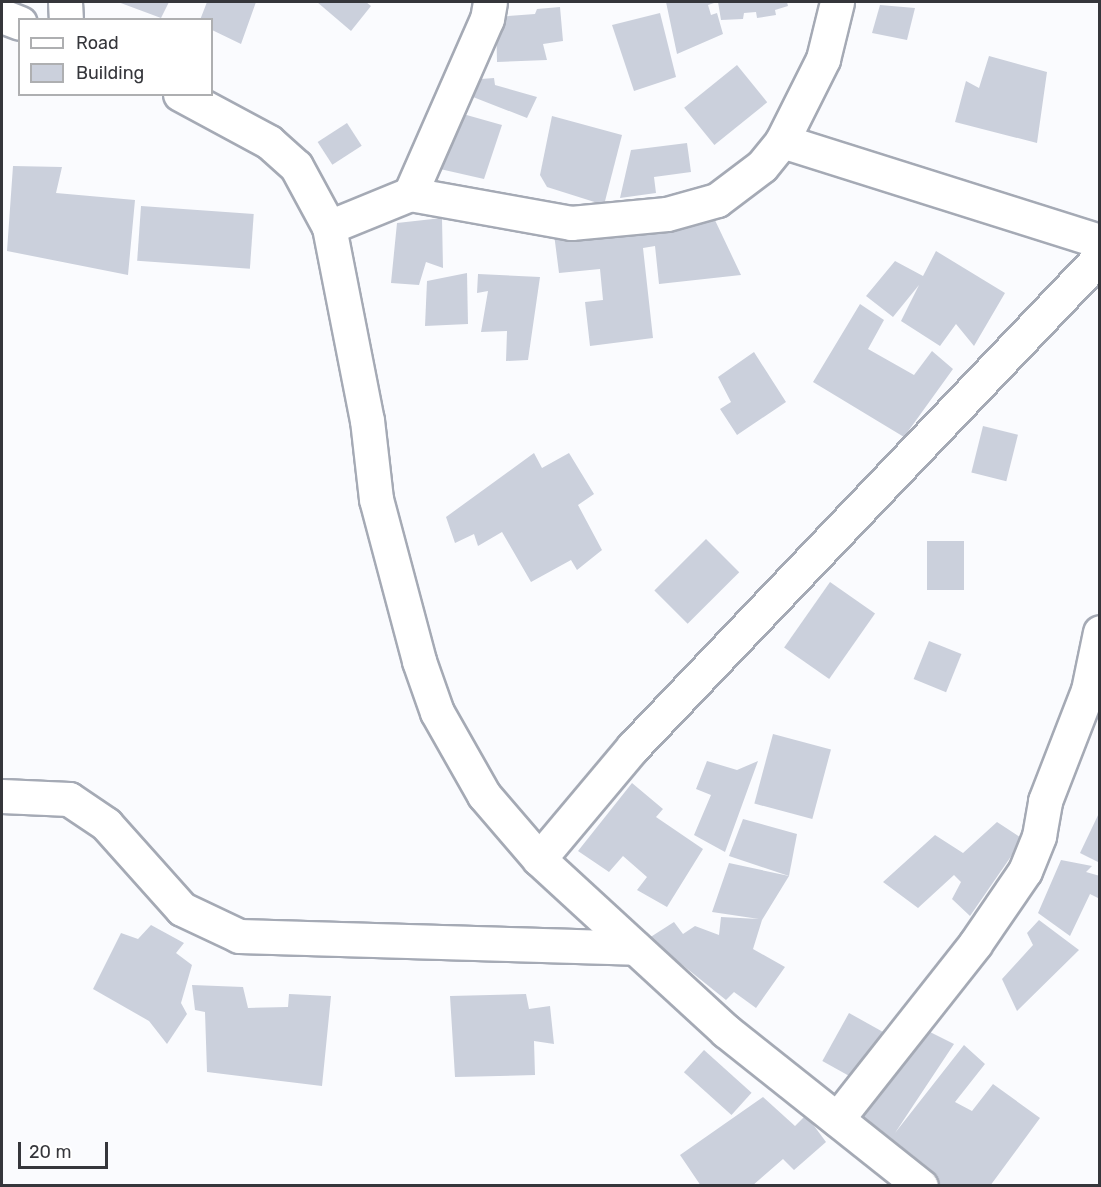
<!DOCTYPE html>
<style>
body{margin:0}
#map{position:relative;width:1101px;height:1187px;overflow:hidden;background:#fafbfe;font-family:Rubik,sans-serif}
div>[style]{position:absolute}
.building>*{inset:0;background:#cbd0dc;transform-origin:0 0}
.roads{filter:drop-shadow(2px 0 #a5aab5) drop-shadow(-2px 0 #a5aab5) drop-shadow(0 2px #a5aab5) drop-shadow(0 -2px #a5aab5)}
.street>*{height:33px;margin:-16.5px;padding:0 16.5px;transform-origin:16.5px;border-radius:16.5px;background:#fff}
.secondary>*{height:33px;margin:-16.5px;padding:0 16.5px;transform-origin:16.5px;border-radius:16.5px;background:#fff}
span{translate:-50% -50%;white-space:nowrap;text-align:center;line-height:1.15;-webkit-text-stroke:4.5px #fff;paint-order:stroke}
.frame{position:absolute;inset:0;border:3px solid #35363b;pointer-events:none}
.legend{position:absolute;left:18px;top:18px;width:195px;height:78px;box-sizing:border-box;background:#fff;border:2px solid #aeafb1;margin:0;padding:8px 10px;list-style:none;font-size:18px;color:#35363b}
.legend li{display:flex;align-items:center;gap:12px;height:30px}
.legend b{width:30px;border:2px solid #aeafb1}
.scale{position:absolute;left:18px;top:1142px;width:90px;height:27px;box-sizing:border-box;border:3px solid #35363b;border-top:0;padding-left:8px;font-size:18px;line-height:21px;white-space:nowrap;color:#35363b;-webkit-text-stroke:4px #fff;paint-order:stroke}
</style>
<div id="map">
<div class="building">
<i style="clip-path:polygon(118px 2px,169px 2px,161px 18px)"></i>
<i style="clip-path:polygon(207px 2px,256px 2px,241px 44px,212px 30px,212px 20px,200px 20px)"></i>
<i style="clip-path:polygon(317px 2px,366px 2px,371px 6px,351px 31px)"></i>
<i style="clip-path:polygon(666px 2px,717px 2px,708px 5px,711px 15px,717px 13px,723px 34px,677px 54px)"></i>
<i style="clip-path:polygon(718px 2px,787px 2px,788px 6px,775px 10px,776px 15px,757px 18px,756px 12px,744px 13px,743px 19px,721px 20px)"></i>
<i style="clip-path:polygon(880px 5px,915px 8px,907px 40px,872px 33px)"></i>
<i style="clip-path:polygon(560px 7px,563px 41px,543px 44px,547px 60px,497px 62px,496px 17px,535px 14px,537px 9px)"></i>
<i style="clip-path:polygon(660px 13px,676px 77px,634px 91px,612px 25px)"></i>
<i style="clip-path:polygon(989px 56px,1047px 72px,1037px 143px,955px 122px,966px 81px,979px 88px)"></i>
<i style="left:737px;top:65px;width:48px;height:68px;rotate:51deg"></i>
<i style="clip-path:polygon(494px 78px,495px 85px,537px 97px,527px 118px,473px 97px,481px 79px)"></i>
<i style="clip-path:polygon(463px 114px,502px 125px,484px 179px,440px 169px)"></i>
<i style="clip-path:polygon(552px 116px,622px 135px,604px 205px,547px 187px,540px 175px)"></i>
<i style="left:347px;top:123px;width:27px;height:35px;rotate:57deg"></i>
<i style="clip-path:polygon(687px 143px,691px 172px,654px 177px,656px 193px,620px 198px,631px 150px)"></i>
<i style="clip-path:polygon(13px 166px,62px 167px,56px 193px,135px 200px,128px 275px,7px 251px)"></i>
<i style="left:141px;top:206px;width:113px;height:55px;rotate:4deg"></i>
<i style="clip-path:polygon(713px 216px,741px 275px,659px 284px,655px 246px,643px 248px,653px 338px,590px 346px,585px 302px,603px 300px,600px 269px,559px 273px,554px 234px)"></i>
<i style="clip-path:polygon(442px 218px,443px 268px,426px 262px,419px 285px,391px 283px,397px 223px)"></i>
<i style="clip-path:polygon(936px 251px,1005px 293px,974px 346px,956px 324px,940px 346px,901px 321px,919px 285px,893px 317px,866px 296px,895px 261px,923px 276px)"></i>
<i style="clip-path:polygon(467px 273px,468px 324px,425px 326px,427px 281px)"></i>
<i style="clip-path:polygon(478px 274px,540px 277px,528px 360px,506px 361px,507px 331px,481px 332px,488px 291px,477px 293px)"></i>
<i style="clip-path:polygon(860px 304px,884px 320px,868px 349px,914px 375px,932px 351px,953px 369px,904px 437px,813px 382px)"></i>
<i style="clip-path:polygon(754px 352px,786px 402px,737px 435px,720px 409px,731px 402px,718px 377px)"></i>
<i style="left:983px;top:426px;width:36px;height:48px;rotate:14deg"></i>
<i style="clip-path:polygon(534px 453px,542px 468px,569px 453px,594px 494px,578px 505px,602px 550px,577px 570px,571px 560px,531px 582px,502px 532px,478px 546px,474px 534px,455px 543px,446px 517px)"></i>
<i style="left:706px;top:539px;width:47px;height:73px;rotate:45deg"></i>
<i style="left:927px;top:541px;width:37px;height:49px"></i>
<i style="left:830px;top:582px;width:55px;height:80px;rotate:35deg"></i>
<i style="left:929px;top:641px;width:35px;height:41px;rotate:22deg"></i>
<i style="left:773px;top:734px;width:60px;height:72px;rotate:15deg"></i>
<i style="clip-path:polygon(707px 761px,737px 770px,758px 761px,725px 852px,694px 835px,711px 795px,696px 789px)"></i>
<i style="clip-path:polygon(632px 783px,663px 809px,656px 817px,703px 849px,667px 907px,637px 890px,647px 877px,623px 856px,609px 872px,578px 851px)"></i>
<i style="clip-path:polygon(1100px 811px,1100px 863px,1080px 853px)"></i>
<i style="clip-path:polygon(743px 819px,797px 834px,789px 876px,729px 856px)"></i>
<i style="clip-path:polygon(997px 822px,1023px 839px,970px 916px,952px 899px,961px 882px,954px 875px,918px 908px,883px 882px,935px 835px,963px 853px)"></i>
<i style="clip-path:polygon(1061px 860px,1092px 866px,1086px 872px,1100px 876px,1100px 899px,1090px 894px,1070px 936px,1038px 913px)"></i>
<i style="clip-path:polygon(729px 863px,789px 876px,762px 920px,753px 949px,785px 967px,756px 1008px,734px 992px,726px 1000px,649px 938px,674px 922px,683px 934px,695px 926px,719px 935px,721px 917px,759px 919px,712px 912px)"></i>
<i style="clip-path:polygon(1039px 920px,1079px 950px,1017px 1011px,1002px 979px,1033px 945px,1027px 933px)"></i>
<i style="clip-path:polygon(151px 925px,184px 943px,176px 953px,192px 965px,181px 1003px,187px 1014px,167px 1044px,149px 1021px,93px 989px,121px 933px,138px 939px)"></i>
<i style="clip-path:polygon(192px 985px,243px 987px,248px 1008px,288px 1007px,289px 994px,331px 996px,322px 1086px,207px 1072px,205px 1012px,195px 1010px)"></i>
<i style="clip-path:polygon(526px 994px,529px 1009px,550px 1006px,554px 1044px,534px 1041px,535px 1075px,455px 1077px,450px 996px)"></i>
<i style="left:849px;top:1013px;width:39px;height:55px;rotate:29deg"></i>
<i style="clip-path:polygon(918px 1026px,954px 1044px,895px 1133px,964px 1045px,985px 1064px,955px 1102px,972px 1111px,993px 1084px,1040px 1118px,990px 1186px,939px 1186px,925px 1175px,930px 1169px,858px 1112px)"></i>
<i style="left:704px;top:1050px;width:64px;height:30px;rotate:42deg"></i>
<i style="clip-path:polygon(763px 1097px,795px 1126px,806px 1115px,826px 1142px,794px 1170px,783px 1159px,752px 1186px,701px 1186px,680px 1155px)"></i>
</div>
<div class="roads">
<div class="street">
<i style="left:65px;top:2px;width:18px;rotate:87deg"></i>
<i style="left:782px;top:141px;width:333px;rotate:17.5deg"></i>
<i style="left:410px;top:194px;width:191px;rotate:-66.3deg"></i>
<i style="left:487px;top:19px;width:17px;rotate:-80deg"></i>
<i style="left:329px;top:227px;width:87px;rotate:-22.2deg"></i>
<i style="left:410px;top:194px;width:164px;rotate:10.2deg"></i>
<i style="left:571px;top:223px;width:96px;rotate:-5.4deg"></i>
<i style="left:667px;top:214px;width:52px;rotate:-15.6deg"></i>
<i style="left:717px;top:200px;width:56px;rotate:-37.1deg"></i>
<i style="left:762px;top:166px;width:32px;rotate:-51deg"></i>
<i style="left:782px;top:141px;width:92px;rotate:-63.4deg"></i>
<i style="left:823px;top:59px;width:59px;rotate:-76.2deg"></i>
<i style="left:2px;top:796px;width:67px;rotate:2.6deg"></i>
<i style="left:69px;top:799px;width:45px;rotate:34deg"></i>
<i style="left:106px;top:824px;width:114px;rotate:48.2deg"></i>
<i style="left:182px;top:909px;width:63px;rotate:25.3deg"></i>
<i style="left:239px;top:936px;width:396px;rotate:1.7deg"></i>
<i style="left:539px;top:859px;width:146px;rotate:-50deg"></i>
<i style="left:633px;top:747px;width:677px;rotate:-46.38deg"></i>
<i style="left:837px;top:1119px;width:223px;rotate:-51.7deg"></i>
<i style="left:975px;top:944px;width:88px;rotate:-55.6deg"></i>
<i style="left:1025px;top:871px;width:38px;rotate:-68deg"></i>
<i style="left:1039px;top:836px;width:36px;rotate:-80deg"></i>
<i style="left:1045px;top:801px;width:119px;rotate:-68.8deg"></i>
<i style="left:1088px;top:690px;width:59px;rotate:-78.3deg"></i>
</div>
<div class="secondary">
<i style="left:2px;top:16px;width:19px;rotate:21deg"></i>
<i style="left:180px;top:94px;width:101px;rotate:28.3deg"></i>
<i style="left:269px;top:142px;width:36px;rotate:42deg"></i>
<i style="left:296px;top:166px;width:69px;rotate:61.6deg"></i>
<i style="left:329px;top:227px;width:197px;rotate:78.9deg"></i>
<i style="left:367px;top:420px;width:80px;rotate:83.5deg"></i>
<i style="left:376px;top:499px;width:168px;rotate:75.1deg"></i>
<i style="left:419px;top:661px;width:54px;rotate:70.6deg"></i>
<i style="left:437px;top:712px;width:95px;rotate:60.5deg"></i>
<i style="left:484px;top:795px;width:84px;rotate:49.3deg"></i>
<i style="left:539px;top:859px;width:254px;rotate:42.6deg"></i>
<i style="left:726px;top:1031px;width:249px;rotate:38.5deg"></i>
</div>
</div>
<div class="frame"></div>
<ul class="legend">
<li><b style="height:8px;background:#fff"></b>Road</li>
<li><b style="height:16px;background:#cbd0dc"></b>Building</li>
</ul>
<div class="scale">20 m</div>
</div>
